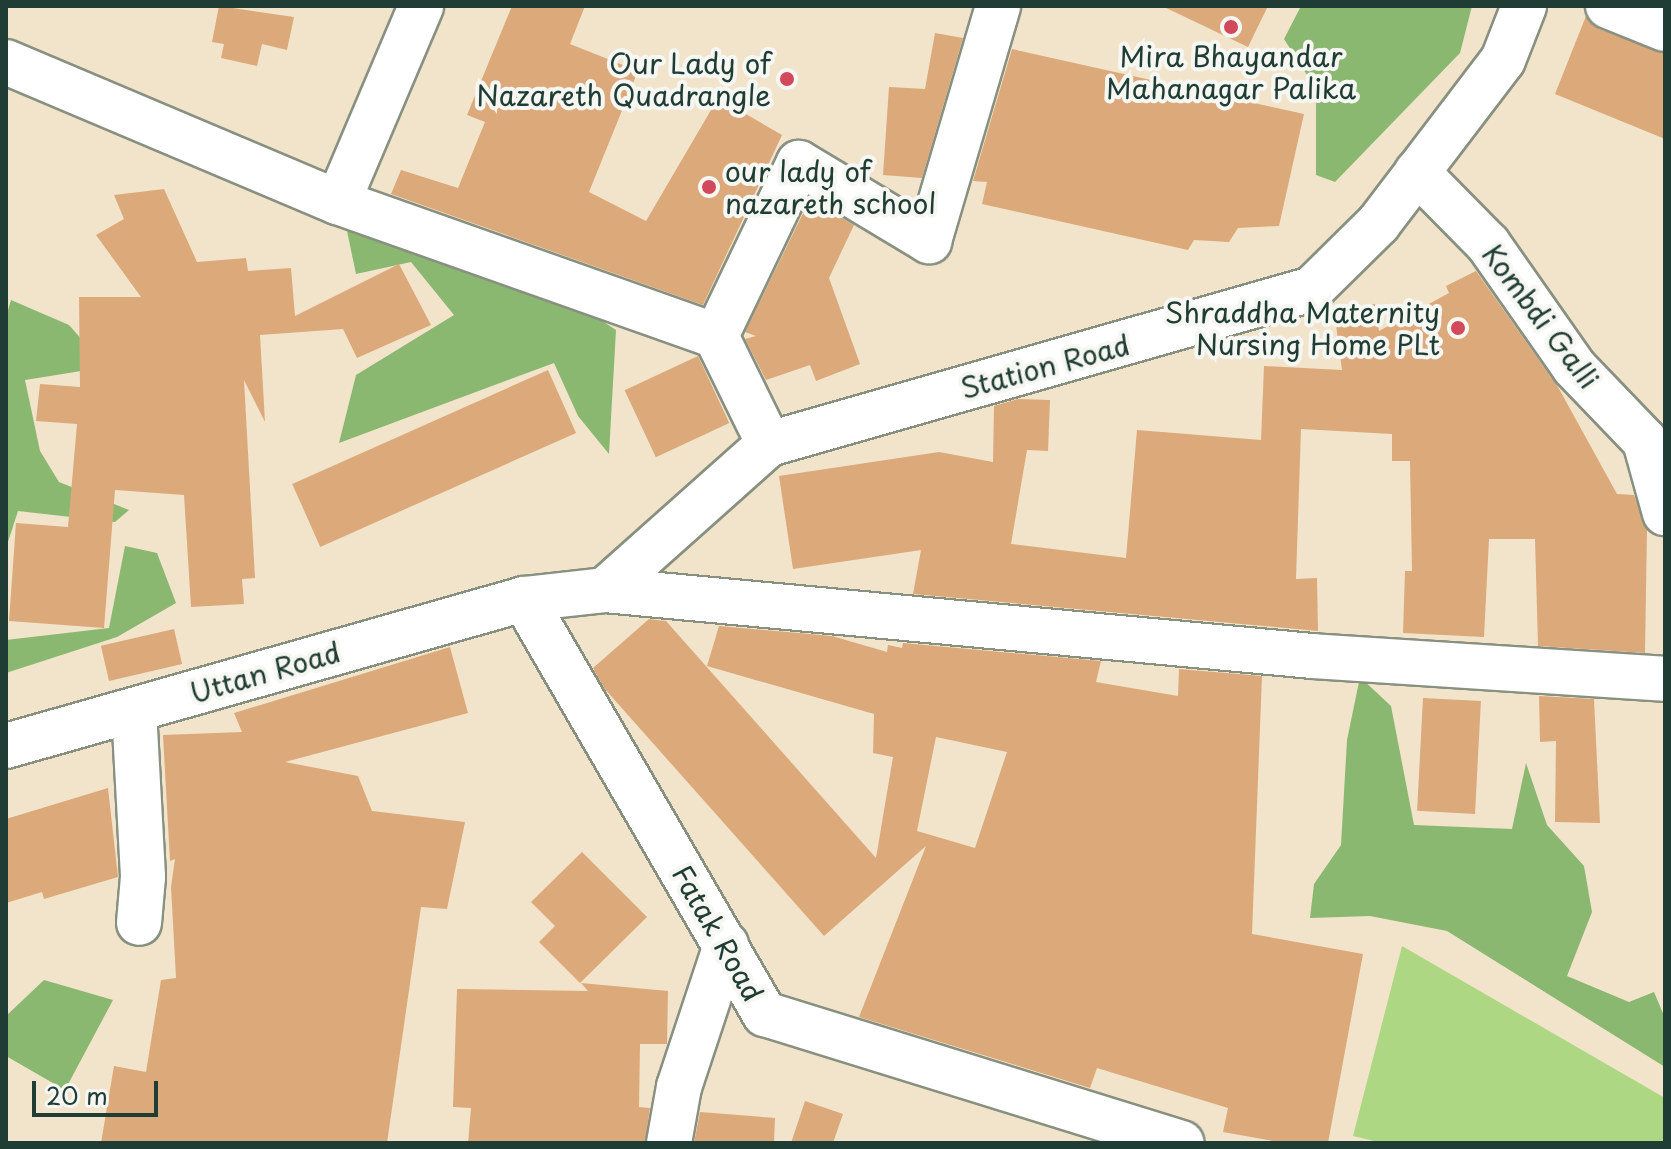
<!DOCTYPE html>
<style>
body{margin:0}
#map{position:relative;width:1671px;height:1149px;overflow:hidden;background:#f1e4cb;font-family:"Playpen Sans",sans-serif}
div>[style]{position:absolute}
.green>*{inset:0;background:#add782}
.forest>*{inset:0;background:#8ab870}
.building>*{inset:0;background:#dca97b;transform-origin:0 0}
.roads{filter:drop-shadow(2px 0 #889080) drop-shadow(-2px 0 #889080) drop-shadow(0 2px #889080) drop-shadow(0 -2px #889080)}
.minor>*{height:44px;margin:-22px;padding:0 22px;transform-origin:22px;border-radius:22px;background:#fff}
.dots>*{width:22px;height:22px;translate:-50% -50%;box-sizing:border-box;border:4px solid #f6f6f2;border-radius:50%}
span{translate:-50% -50%;white-space:nowrap;text-align:center;line-height:1.15;-webkit-text-stroke:8px #f6f6f2;paint-order:stroke}
.poi-label{font-size:28px;color:#1f3d34}
.right{translate:-100% -50%;text-align:right}
.left{translate:0 -50%;text-align:left}
.street-label{font-size:28px;color:#1f3d34}
.frame{position:absolute;inset:0;border:8px solid #1f3d34;pointer-events:none}
.scale{position:absolute;left:32px;top:1081px;width:126px;height:36px;box-sizing:border-box;border:4px solid #1f3d34;border-top:0;padding-left:10px;font-size:24px;line-height:28px;white-space:nowrap;color:#1f3d34;-webkit-text-stroke:6px #f6f6f2;paint-order:stroke}
</style>
<div id="map">
<div class="green">
<i style="clip-path:polygon(1402px 946px,1665px 1098px,1665px 1143px,1383px 1143px,1353px 1136px)"></i>
</div>
<div class="forest">
<i style="clip-path:polygon(1301px 6px,1472px 6px,1460px 53px,1335px 182px,1316px 175px,1316px 89px,1284px 39px)"></i>
<i style="clip-path:polygon(347px 231px,570px 300px,616px 330px,609px 454px,578px 416px,554px 363px,339px 443px,356px 375px,454px 315px,411px 262px,356px 274px)"></i>
<i style="clip-path:polygon(11px 300px,69px 325px,106px 367px,25px 380px,40px 451px,59px 482px,129px 510px,115px 522px,18px 511px,6px 548px,6px 317px)"></i>
<i style="clip-path:polygon(125px 546px,157px 553px,176px 603px,117px 637px,6px 673px,6px 640px,109px 628px)"></i>
<i style="clip-path:polygon(1360px 677px,1391px 706px,1414px 825px,1512px 829px,1526px 763px,1547px 825px,1584px 866px,1592px 912px,1567px 976px,1629px 1002px,1654px 992px,1665px 1018px,1665px 1067px,1447px 931px,1370px 916px,1310px 918px,1314px 884px,1341px 845px,1347px 740px)"></i>
<i style="clip-path:polygon(44px 980px,113px 1000px,65px 1090px,6px 1056px,6px 1016px)"></i>
</div>
<div class="building">
<i style="clip-path:polygon(219px 6px,294px 17px,287px 50px,262px 44px,257px 66px,221px 58px,224px 44px,212px 42px)"></i>
<i style="clip-path:polygon(512px 6px,585px 6px,570px 44px,638px 71px,589px 192px,646px 221px,718px 98px,782px 135px,703px 305px,391px 194px,401px 170px,458px 188px,485px 122px,467px 115px)"></i>
<i style="clip-path:polygon(1162px 6px,1268px 6px,1248px 47px)"></i>
<i style="clip-path:polygon(1586px 16px,1599px 29px,1665px 53px,1665px 139px,1555px 94px)"></i>
<i style="clip-path:polygon(935px 33px,963px 38px,922px 178px,883px 175px,889px 87px,925px 89px)"></i>
<i style="clip-path:polygon(1012px 49px,1304px 114px,1279px 226px,1238px 228px,1229px 242px,1194px 240px,1188px 250px,982px 204px,987px 182px,973px 181px)"></i>
<i style="clip-path:polygon(164px 189px,197px 262px,246px 258px,248px 271px,291px 268px,295px 316px,399px 264px,431px 325px,357px 358px,343px 329px,260px 335px,265px 422px,244px 380px,255px 578px,242px 579px,244px 604px,191px 607px,184px 495px,115px 490px,104px 628px,9px 621px,16px 523px,68px 527px,77px 424px,36px 421px,40px 384px,80px 387px,79px 297px,141px 297px,96px 235px,124px 219px,114px 195px)"></i>
<i style="clip-path:polygon(810px 199px,854px 225px,829px 278px,860px 364px,816px 381px,810px 365px,766px 380px,745px 339px,756px 336px,745px 332px)"></i>
<i style="clip-path:polygon(1476px 271px,1558px 387px,1617px 494px,1634px 495px,1647px 530px,1645px 653px,1538px 646px,1535px 539px,1489px 539px,1484px 637px,1403px 633px,1405px 571px,1412px 571px,1410px 461px,1392px 461px,1392px 434px,1301px 429px,1296px 579px,1317px 578px,1318px 631px,913px 594px,921px 550px,793px 569px,779px 476px,939px 452px,993px 462px,994px 406px,1018px 399px,1050px 400px,1048px 451px,1027px 450px,1011px 544px,1126px 558px,1137px 430px,1261px 440px,1264px 366px,1342px 370px,1334px 310px,1375px 304px,1379px 331px,1449px 293px,1446px 286px)"></i>
<i style="left:698px;top:356px;width:74px;height:81px;rotate:65deg"></i>
<i style="left:548px;top:370px;width:69px;height:280px;rotate:66deg"></i>
<i style="clip-path:polygon(evenodd,649px 619px,666px 621px,876px 858px,893px 757px,873px 753px,874px 714px,707px 666px,719px 626px,832px 636px,887px 652px,888px 645px,902px 648px,903px 643px,1101px 661px,1096px 682px,1178px 696px,1179px 669px,1262px 676px,1252px 934px,1363px 954px,1328px 1143px,1284px 1143px,1223px 1132px,1228px 1108px,1097px 1068px,1090px 1088px,859px 1017px,926px 846px,824px 936px,604px 688px,593px 668px,649px 619px,936px 737px,1007px 752px,975px 848px,917px 831px,936px 737px)"></i>
<i style="left:174px;top:629px;width:36px;height:75px;rotate:77deg"></i>
<i style="clip-path:polygon(450px 647px,468px 713px,285px 762px,358px 776px,372px 811px,465px 822px,447px 909px,421px 907px,387px 1143px,101px 1143px,114px 1066px,146px 1072px,161px 980px,176px 978px,171px 887px,175px 859px,170px 861px,163px 735px,242px 732px,234px 713px)"></i>
<i style="clip-path:polygon(1539px 696px,1594px 699px,1600px 823px,1555px 822px,1556px 741px,1540px 742px)"></i>
<i style="left:1423px;top:698px;width:58px;height:113px;rotate:3deg"></i>
<i style="clip-path:polygon(108px 788px,118px 877px,44px 899px,42px 892px,6px 903px,6px 819px)"></i>
<i style="clip-path:polygon(582px 852px,647px 917px,580px 983px,539px 942px,555px 926px,531px 902px)"></i>
<i style="clip-path:polygon(581px 983px,668px 991px,667px 1044px,640px 1044px,639px 1107px,650px 1108px,645px 1143px,468px 1143px,471px 1108px,453px 1107px,457px 989px,588px 991px)"></i>
<i style="clip-path:polygon(805px 1101px,843px 1114px,833px 1143px,791px 1143px)"></i>
<i style="clip-path:polygon(700px 1112px,775px 1118px,774px 1143px,694px 1143px)"></i>
</div>
<div class="roads">
<div class="minor">
<i style="left:1608px;top:6px;width:61px;rotate:22deg"></i>
<i style="left:6px;top:62px;width:360px;rotate:22.9deg"></i>
<i style="left:338px;top:202px;width:401px;rotate:19.5deg"></i>
<i style="left:1417px;top:172px;width:101px;rotate:45.4deg"></i>
<i style="left:1488px;top:244px;width:150px;rotate:55deg"></i>
<i style="left:1574px;top:367px;width:103px;rotate:46.2deg"></i>
<i style="left:1645px;top:441px;width:75px;rotate:74.5deg"></i>
<i style="left:338px;top:202px;width:213px;rotate:-67deg"></i>
<i style="left:769px;top:444px;width:120px;rotate:-116.1deg"></i>
<i style="left:716px;top:336px;width:192px;rotate:-64.4deg"></i>
<i style="left:799px;top:163px;width:152px;rotate:31deg"></i>
<i style="left:929px;top:241px;width:245px;rotate:-73.6deg"></i>
<i style="left:605px;top:590px;width:710px;rotate:5.33deg"></i>
<i style="left:1312px;top:656px;width:354px;rotate:3.7deg"></i>
<i style="left:524px;top:599px;width:480px;rotate:59.9deg"></i>
<i style="left:765px;top:1014px;width:436px;rotate:17.2deg"></i>
<i style="left:134px;top:710px;width:167px;rotate:86.9deg"></i>
<i style="left:143px;top:877px;width:46px;rotate:95deg"></i>
<i style="left:6px;top:746px;width:538px;rotate:-15.84deg"></i>
<i style="left:524px;top:599px;width:81px;rotate:-6.3deg"></i>
<i style="left:605px;top:590px;width:220px;rotate:-41.7deg"></i>
<i style="left:769px;top:444px;width:565px;rotate:-15.93deg"></i>
<i style="left:1312px;top:289px;width:93px;rotate:-44.6deg"></i>
<i style="left:1378px;top:224px;width:206px;rotate:-52.7deg"></i>
<i style="left:1503px;top:60px;width:58px;rotate:-68.7deg"></i>
<i style="left:669px;top:1143px;width:57px;rotate:-79.9deg"></i>
<i style="left:679px;top:1087px;width:150px;rotate:-71.7deg"></i>
</div>
</div>
<div class="dots">
<i style="left:1231px;top:27px;background:#d1495b"></i>
<i style="left:787px;top:79px;background:#d1495b"></i>
<i style="left:709px;top:187px;background:#d1495b"></i>
<i style="left:1458px;top:328px;background:#d1495b"></i>
</div>
<div class="poi-label">
<span style="left:1231px;top:72px">Mira Bhayandar<br>Mahanagar Palika</span>
<span class="right" style="left:771px;top:79px">Our Lady of<br>Nazareth Quadrangle</span>
<span class="left" style="left:725px;top:187px">our lady of<br>nazareth school</span>
<span class="right" style="left:1440px;top:328px">Shraddha Maternity<br>Nursing Home PLt</span>
</div>
<div class="street-label">
<span style="left:1541px;top:316px;rotate:53deg">Kombdi Galli</span>
<span style="left:1045px;top:366px;rotate:-15deg">Station Road</span>
<span style="left:265px;top:672px;rotate:-16deg">Uttan Road</span>
<span style="left:718px;top:933px;rotate:60deg">Fatak Road</span>
</div>
<div class="frame"></div>
<div class="scale">20 m</div>
</div>
